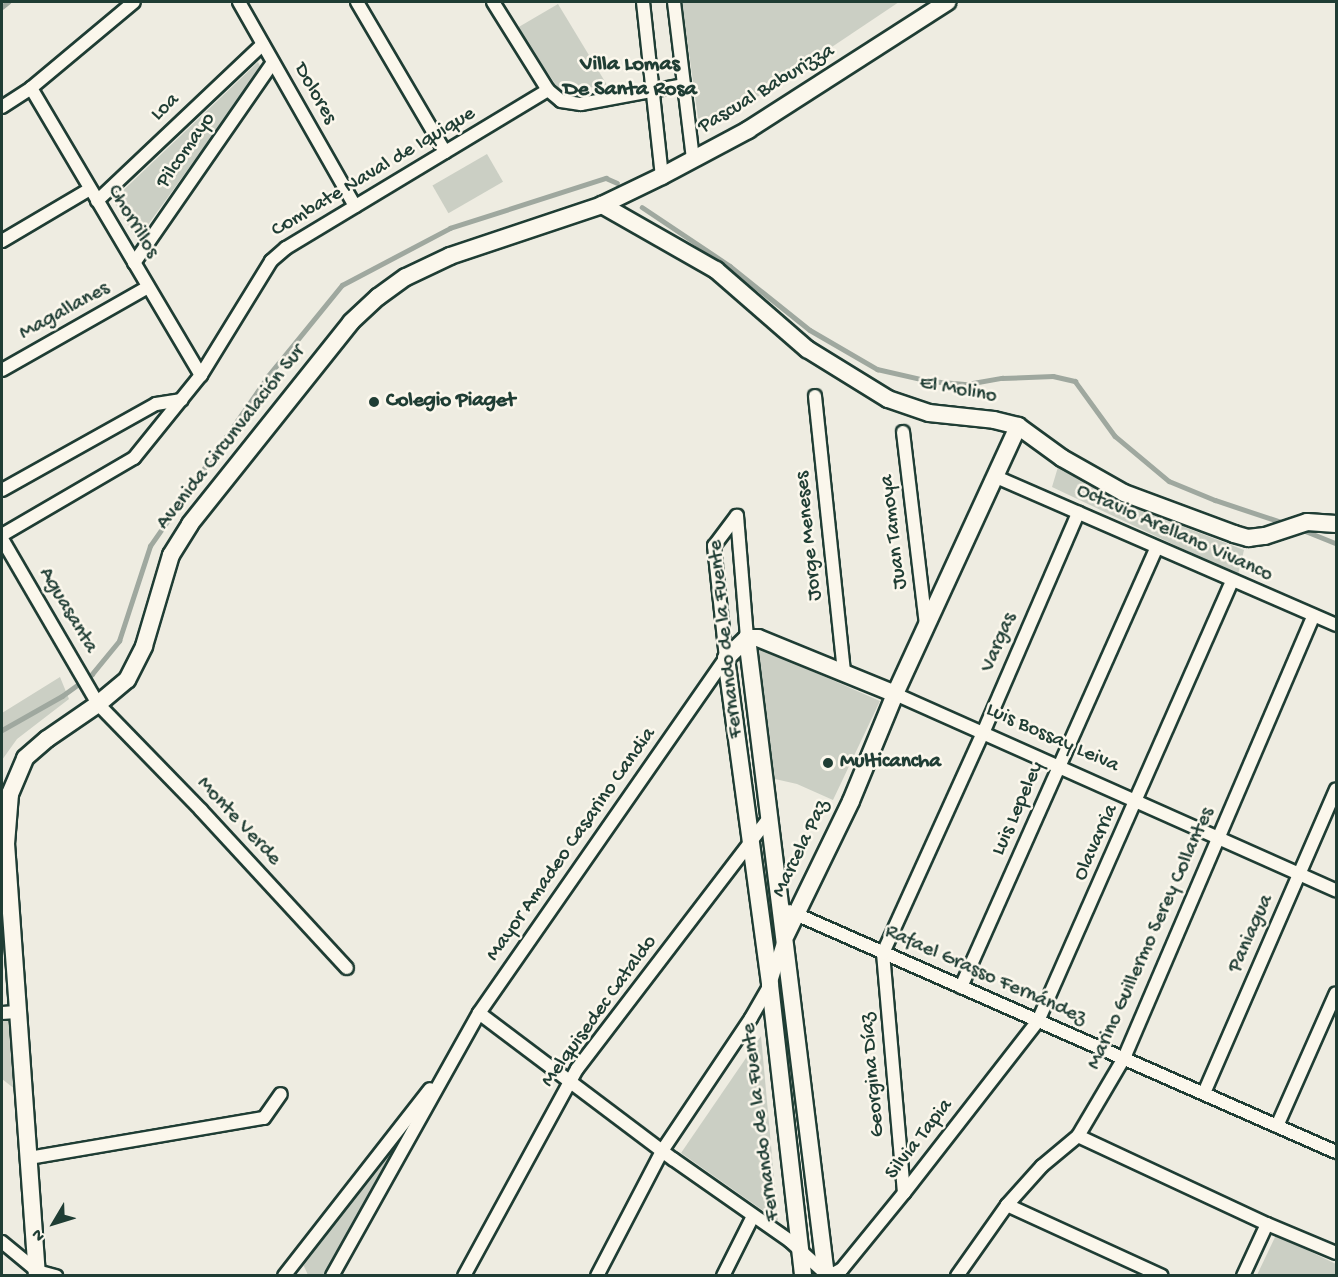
<!DOCTYPE html>
<meta charset="utf-8">
<style>
body{margin:0}
#map{position:relative;width:1338px;height:1277px;overflow:hidden;background:#eeece1;font-family:"Gochi Hand",sans-serif}
div>[style]{position:absolute}
.green>*{inset:0;background:#cbcfc4;transform-origin:0 0}
.stream>*{height:4.5px;margin:-2.25px;padding:0 2.25px;transform-origin:2.25px;border-radius:2.25px;background:#9fa89f}
.roads{filter:drop-shadow(2px 0 #1f3d34) drop-shadow(-2px 0 #1f3d34) drop-shadow(0 2px #1f3d34) drop-shadow(0 -2px #1f3d34)}
.street>*{height:12px;margin:-6px;padding:0 6px;transform-origin:6px;border-radius:6px;background:#fbf7ec}
.secondary>*{height:16px;margin:-8px;padding:0 8px;transform-origin:8px;border-radius:8px;background:#fbf7ec}
.dots>*{width:16px;height:16px;translate:-50% -50%;box-sizing:border-box;border:3px solid #fbf7ec;border-radius:50%}
span{translate:-50% -50%;white-space:nowrap;text-align:center;line-height:1.15;-webkit-text-stroke:5px #fbf7ec;paint-order:stroke}
.street-label{font-size:21px;color:#1f3d34}
.poi-label{font-size:21px;color:#1f3d34;font-weight:700}
.left{translate:0 -50%;text-align:left}
.neighbourhood-label{font-size:22px;color:#1f3d34;font-weight:700}
.frame{position:absolute;inset:0;border:3px solid #1f3d34;pointer-events:none}
.north{position:absolute;left:24px;top:1193px;width:60px;height:60px;-webkit-text-stroke:4px #fbf7ec;paint-order:stroke;rotate:232deg;font-size:16px;font-weight:700;line-height:24px;text-align:center;color:#1f3d34}
.north::after{content:'';display:block;margin:auto;width:21px;height:27px;background:#1f3d34;clip-path:polygon(50% 0,100% 100%,50% 72%,0 100%)}
</style>
<div id="map">
<div class="green">
<i style="clip-path:polygon(682px 2px,899px 2px,729px 116px,714px 123px,705px 124px,698px 118px)"></i>
<i style="clip-path:polygon(558px 4px,607px 85px,567px 91px,558px 88px,517px 28px)"></i>
<i style="clip-path:polygon(258px 62px,261px 68px,137px 240px,113px 200px)"></i>
<i style="left:487px;top:154px;width:32px;height:63px;rotate:60deg"></i>
<i style="clip-path:polygon(1058px 467px,1132px 507px,1244px 550px,1238px 575px,1052px 487px)"></i>
<i style="clip-path:polygon(757px 647px,880px 701px,833px 800px,797px 784px,775px 779px)"></i>
<i style="clip-path:polygon(60px 677px,69px 699px,17px 739px,2px 760px,2px 713px)"></i>
<i style="clip-path:polygon(2px 1019px,16px 1019px,20px 1093px,2px 1079px)"></i>
<i style="clip-path:polygon(761px 1036px,778px 1221px,681px 1153px)"></i>
<i style="clip-path:polygon(399px 1139px,325px 1275px,308px 1275px,302px 1262px)"></i>
<i style="clip-path:polygon(1276px 1235px,1336px 1264px,1336px 1275px,1257px 1275px)"></i>
</div>
<div class="stream">
<i style="left:2px;top:7px;width:8px;rotate:-40deg"></i>
<i style="left:642px;top:207px;width:106px;rotate:33.8deg"></i>
<i style="left:730px;top:266px;width:102px;rotate:38.7deg"></i>
<i style="left:810px;top:330px;width:78px;rotate:30.2deg"></i>
<i style="left:877px;top:369px;width:54px;rotate:12.8deg"></i>
<i style="left:930px;top:381px;width:37px;rotate:5deg"></i>
<i style="left:967px;top:384px;width:36px;rotate:-10deg"></i>
<i style="left:1002px;top:378px;width:51px;rotate:-2.2deg"></i>
<i style="left:1053px;top:376px;width:23px;rotate:13deg"></i>
<i style="left:1075px;top:381px;width:68px;rotate:54deg"></i>
<i style="left:1115px;top:436px;width:70px;rotate:39.8deg"></i>
<i style="left:1169px;top:481px;width:50px;rotate:22.4deg"></i>
<i style="left:1215px;top:500px;width:73px;rotate:18.4deg"></i>
<i style="left:1303px;top:530px;width:35px;rotate:22deg"></i>
<i style="left:2px;top:730px;width:69px;rotate:-29.5deg"></i>
<i style="left:62px;top:696px;width:37px;rotate:-36deg"></i>
<i style="left:92px;top:674px;width:43px;rotate:-50.7deg"></i>
<i style="left:119px;top:641px;width:100px;rotate:-71.9deg"></i>
<i style="left:150px;top:546px;width:207px;rotate:-55.2deg"></i>
<i style="left:268px;top:376px;width:117px;rotate:-50.9deg"></i>
<i style="left:342px;top:285px;width:122px;rotate:-27.8deg"></i>
<i style="left:450px;top:228px;width:164px;rotate:-17.8deg"></i>
<i style="left:606px;top:178px;width:12px;rotate:24deg"></i>
</div>
<div class="roads">
<div class="street">
<i style="left:239px;top:2px;width:235px;rotate:60.4deg"></i>
<i style="left:357px;top:2px;width:174px;rotate:59.6deg"></i>
<i style="left:493px;top:2px;width:104px;rotate:58deg"></i>
<i style="left:548px;top:90px;width:17px;rotate:40deg"></i>
<i style="left:561px;top:101px;width:20px;rotate:9deg"></i>
<i style="left:581px;top:104px;width:105px;rotate:-10.5deg"></i>
<i style="left:643px;top:2px;width:175px;rotate:83.8deg"></i>
<i style="left:674px;top:2px;width:159px;rotate:83.1deg"></i>
<i style="left:31px;top:88px;width:334px;rotate:59.4deg"></i>
<i style="left:2px;top:107px;width:35px;rotate:-33deg"></i>
<i style="left:31px;top:88px;width:134px;rotate:-39.9deg"></i>
<i style="left:97px;top:201px;width:228px;rotate:-43.4deg"></i>
<i style="left:2px;top:241px;width:102px;rotate:-30.6deg"></i>
<i style="left:134px;top:263px;width:244px;rotate:-55.3deg"></i>
<i style="left:2px;top:370px;width:168px;rotate:-29.6deg"></i>
<i style="left:815px;top:396px;width:278px;rotate:84deg"></i>
<i style="left:903px;top:432px;width:194px;rotate:83.2deg"></i>
<i style="left:996px;top:477px;width:371px;rotate:23.5deg"></i>
<i style="left:2px;top:490px;width:176px;rotate:-29.2deg"></i>
<i style="left:156px;top:404px;width:26px;rotate:-9deg"></i>
<i style="left:737px;top:516px;width:122px;rotate:85.3deg"></i>
<i style="left:2px;top:535px;width:153px;rotate:-30.3deg"></i>
<i style="left:134px;top:458px;width:107px;rotate:-51.1deg"></i>
<i style="left:201px;top:375px;width:134px;rotate:-58.4deg"></i>
<i style="left:271px;top:261px;width:20px;rotate:-41deg"></i>
<i style="left:286px;top:248px;width:306px;rotate:-31.1deg"></i>
<i style="left:2px;top:539px;width:191px;rotate:59.8deg"></i>
<i style="left:98px;top:704px;width:148px;rotate:45.8deg"></i>
<i style="left:201px;top:810px;width:215px;rotate:47.3deg"></i>
<i style="left:895px;top:694px;width:483px;rotate:24deg"></i>
<i style="left:789px;top:911px;width:598px;rotate:23.78deg"></i>
<i style="left:961px;top:987px;width:480px;rotate:-66deg"></i>
<i style="left:2px;top:1013px;width:16px;rotate:-4deg"></i>
<i style="left:479px;top:1013px;width:243px;rotate:37deg"></i>
<i style="left:673px;top:1159px;width:143px;rotate:35deg"></i>
<i style="left:790px;top:1241px;width:49px;rotate:42.5deg"></i>
<i style="left:826px;top:1274px;width:7px"></i>
<i style="left:833px;top:1274px;width:10px;rotate:-29deg"></i>
<i style="left:842px;top:1269px;width:98px;rotate:-50.8deg"></i>
<i style="left:904px;top:1193px;width:218px;rotate:-52.1deg"></i>
<i style="left:1038px;top:1021px;width:480px;rotate:-66.2deg"></i>
<i style="left:1204px;top:1093px;width:331px;rotate:-66.5deg"></i>
<i style="left:1277px;top:1126px;width:145px;rotate:-66.1deg"></i>
<i style="left:1078px;top:1136px;width:208px;rotate:25deg"></i>
<i style="left:1267px;top:1224px;width:75px;rotate:22.8deg"></i>
<i style="left:29px;top:1158px;width:238px;rotate:-9.7deg"></i>
<i style="left:264px;top:1118px;width:29px;rotate:-55deg"></i>
<i style="left:904px;top:1193px;width:241px;rotate:-95deg"></i>
<i style="left:883px;top:953px;width:242px;rotate:-65.6deg"></i>
<i style="left:983px;top:733px;width:240px;rotate:-66.6deg"></i>
<i style="left:1007px;top:1205px;width:170px;rotate:24.6deg"></i>
<i style="left:2px;top:1242px;width:45px;rotate:39.6deg"></i>
<i style="left:37px;top:1271px;width:20px;rotate:15deg"></i>
<i style="left:284px;top:1276px;width:237px;rotate:-52deg"></i>
<i style="left:332px;top:1276px;width:301px;rotate:-60.8deg"></i>
<i style="left:479px;top:1013px;width:432px;rotate:-55.2deg"></i>
<i style="left:726px;top:658px;width:113px;rotate:-96.1deg"></i>
<i style="left:714px;top:546px;width:38px;rotate:-53deg"></i>
<i style="left:464px;top:1276px;width:236px;rotate:-61.4deg"></i>
<i style="left:577px;top:1069px;width:317px;rotate:-52.6deg"></i>
<i style="left:597px;top:1276px;width:141px;rotate:-62.5deg"></i>
<i style="left:662px;top:1151px;width:160px;rotate:-56.2deg"></i>
<i style="left:751px;top:1018px;width:38px;rotate:-60deg"></i>
<i style="left:770px;top:985px;width:44px;rotate:-72.8deg"></i>
<i style="left:723px;top:1276px;width:67px;rotate:-63.4deg"></i>
<i style="left:957px;top:1276px;width:87px;rotate:-54.8deg"></i>
<i style="left:1007px;top:1205px;width:52px;rotate:-48.1deg"></i>
<i style="left:1042px;top:1166px;width:47px;rotate:-39.8deg"></i>
<i style="left:1078px;top:1136px;width:91px;rotate:-59.5deg"></i>
<i style="left:1124px;top:1058px;width:481px;rotate:-66.8deg"></i>
<i style="left:1243px;top:1276px;width:57px;rotate:-65.2deg"></i>
</div>
<div class="secondary">
<i style="left:602px;top:205px;width:131px;rotate:29.7deg"></i>
<i style="left:716px;top:270px;width:121px;rotate:41deg"></i>
<i style="left:807px;top:349px;width:95px;rotate:31.7deg"></i>
<i style="left:888px;top:399px;width:43px;rotate:18.9deg"></i>
<i style="left:929px;top:413px;width:65px;rotate:6.1deg"></i>
<i style="left:994px;top:420px;width:25px;rotate:14deg"></i>
<i style="left:1018px;top:426px;width:54px;rotate:36deg"></i>
<i style="left:1062px;top:458px;width:71px;rotate:29.4deg"></i>
<i style="left:1124px;top:493px;width:117px;rotate:20.4deg"></i>
<i style="left:1234px;top:534px;width:15px;rotate:16deg"></i>
<i style="left:1248px;top:538px;width:17px;rotate:-7deg"></i>
<i style="left:1265px;top:536px;width:44px;rotate:-18.4deg"></i>
<i style="left:1307px;top:522px;width:29px;rotate:4deg"></i>
<i style="left:747px;top:638px;width:29px;rotate:136deg"></i>
<i style="left:726px;top:658px;width:330px;rotate:82.3deg"></i>
<i style="left:770px;top:985px;width:293px;rotate:83.5deg"></i>
<i style="left:747px;top:638px;width:643px;rotate:82.94deg"></i>
<i style="left:747px;top:638px;width:11px"></i>
<i style="left:758px;top:638px;width:148px;rotate:22.2deg"></i>
<i style="left:786px;top:935px;width:149px;rotate:-64.1deg"></i>
<i style="left:851px;top:801px;width:116px;rotate:-67.6deg"></i>
<i style="left:895px;top:694px;width:295px;rotate:-65.3deg"></i>
<i style="left:37px;top:1276px;width:433px;rotate:-94.1deg"></i>
<i style="left:6px;top:844px;width:50px;rotate:-85.4deg"></i>
<i style="left:10px;top:794px;width:39px;rotate:-67deg"></i>
<i style="left:25px;top:758px;width:29px;rotate:-41deg"></i>
<i style="left:47px;top:739px;width:62px;rotate:-34.5deg"></i>
<i style="left:98px;top:704px;width:38px;rotate:-40deg"></i>
<i style="left:127px;top:680px;width:38px;rotate:-63deg"></i>
<i style="left:144px;top:646px;width:95px;rotate:-73.5deg"></i>
<i style="left:171px;top:555px;width:36px;rotate:-58deg"></i>
<i style="left:190px;top:524px;width:258px;rotate:-51.4deg"></i>
<i style="left:351px;top:322px;width:37px;rotate:-43deg"></i>
<i style="left:378px;top:297px;width:34px;rotate:-36deg"></i>
<i style="left:406px;top:277px;width:49px;rotate:-25.5deg"></i>
<i style="left:450px;top:256px;width:160px;rotate:-18.5deg"></i>
<i style="left:602px;top:205px;width:67px;rotate:-25.8deg"></i>
<i style="left:662px;top:176px;width:98px;rotate:-28.1deg"></i>
<i style="left:748px;top:130px;width:237px;rotate:-32.7deg"></i>
</div>
</div>
<div class="dots">
<i style="left:374px;top:402px;background:#1f3d34"></i>
<i style="left:828px;top:763px;background:#1f3d34"></i>
</div>
<div class="street-label">
<span style="left:767px;top:90px;rotate:-31deg">Pascual Baburizza</span>
<span style="left:314px;top:94px;rotate:60deg">Dolores</span>
<span style="left:166px;top:108px;rotate:-43deg">Loa</span>
<span style="left:187px;top:151px;rotate:-55deg">Pilcomayo</span>
<span style="left:374px;top:173px;rotate:-31deg">Combate Naval de Iquique</span>
<span style="left:132px;top:222px;rotate:59deg">Chorrillos</span>
<span style="left:65px;top:312px;rotate:-29deg">Magallanes</span>
<span style="left:958px;top:391px;rotate:10deg">El Molino</span>
<span style="left:232px;top:438px;rotate:-52deg">Avenida Circunvalación Sur</span>
<span style="left:895px;top:532px;rotate:-97deg">Juan Tamoya</span>
<span style="left:1174px;top:534px;rotate:24deg">Octavio Arellano Vivanco</span>
<span style="left:810px;top:536px;rotate:-96deg">Jorge Meneses</span>
<span style="left:67px;top:611px;rotate:59deg">Aguasanta</span>
<span style="left:727px;top:639px;rotate:-96deg">Fernando de la Fuente</span>
<span style="left:1000px;top:643px;rotate:-67deg">Vargas</span>
<span style="left:1052px;top:739px;rotate:24deg">Luis Bossay Leiva</span>
<span style="left:1019px;top:809px;rotate:-66deg">Luis Lepeley</span>
<span style="left:238px;top:822px;rotate:47deg">Monte Verde</span>
<span style="left:1097px;top:843px;rotate:-66deg">Olavarria</span>
<span style="left:572px;top:845px;rotate:-55deg">Mayor Amadeo Casarino Candia</span>
<span style="left:802px;top:849px;rotate:-64deg">Marcela Paz</span>
<span style="left:1252px;top:934px;rotate:-66deg">Paniagua</span>
<span style="left:1152px;top:939px;rotate:-66deg">Marino Guillermo Serey Collantes</span>
<span style="left:985px;top:976px;rotate:24deg">Rafael Grasso Fernández</span>
<span style="left:600px;top:1012px;rotate:-54deg">Melquisedec Cataldo</span>
<span style="left:874px;top:1075px;rotate:-95deg">Georgina Díaz</span>
<span style="left:762px;top:1122px;rotate:-97deg">Fernando de la Fuente</span>
<span style="left:920px;top:1140px;rotate:-52deg">Silvia Tapia</span>
</div>
<div class="poi-label">
<span class="left" style="left:386px;top:402px">Colegio Piaget</span>
<span class="left" style="left:840px;top:763px">Multicancha</span>
</div>
<div class="neighbourhood-label">
<span style="left:630px;top:78px">Villa Lomas<br>De Santa Rosa</span>
</div>
<div class="frame"></div>
<div class="north">N</div>
</div>
